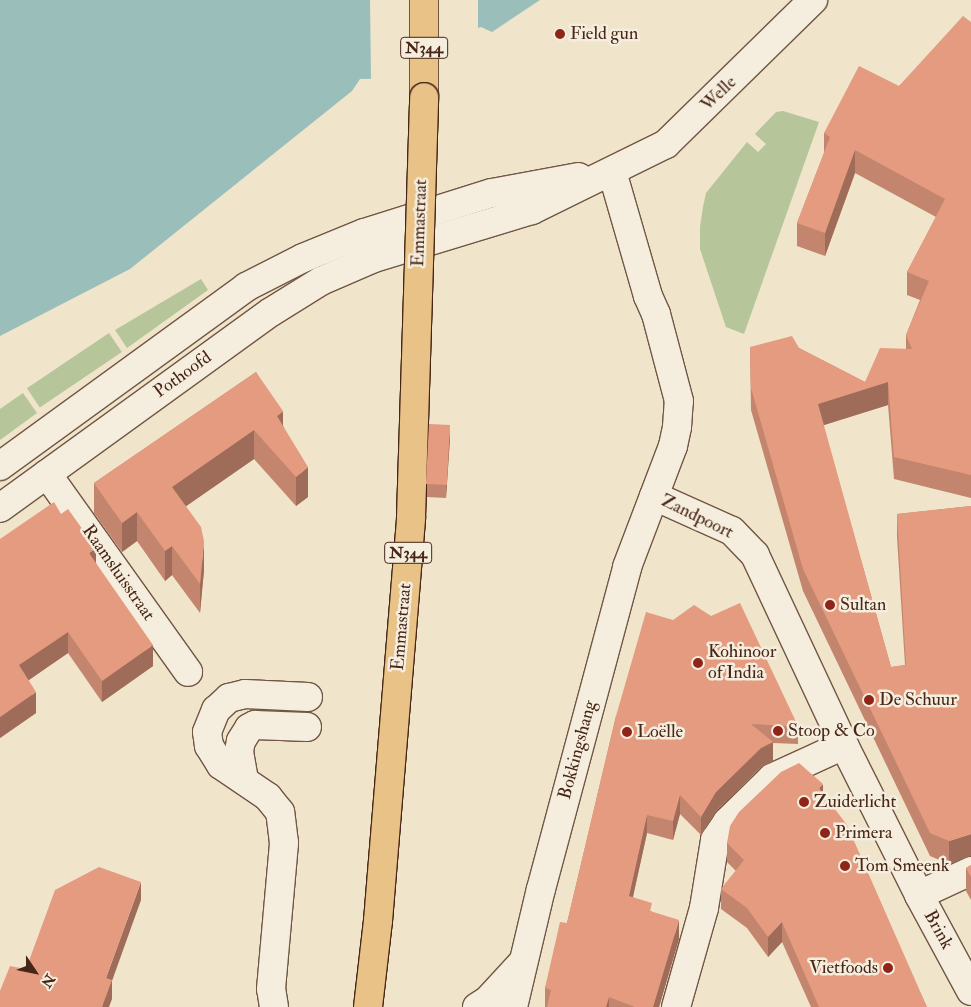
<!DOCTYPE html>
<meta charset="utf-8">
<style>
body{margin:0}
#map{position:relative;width:971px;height:1007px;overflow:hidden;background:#f0e4cb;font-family:"IM FELL Double Pica",serif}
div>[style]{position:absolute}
.green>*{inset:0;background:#b6c59a;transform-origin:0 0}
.water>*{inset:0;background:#9abeba}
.pier>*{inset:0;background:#f0e4cb}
.roads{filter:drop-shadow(1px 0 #715644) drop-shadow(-1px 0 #715644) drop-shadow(0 1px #715644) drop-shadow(0 -1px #715644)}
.minor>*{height:28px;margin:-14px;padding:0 14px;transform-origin:14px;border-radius:14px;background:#f5eddd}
.major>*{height:28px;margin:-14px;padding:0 14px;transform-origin:14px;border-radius:14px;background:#e8c286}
.bridges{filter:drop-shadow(1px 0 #472617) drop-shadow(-1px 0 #472617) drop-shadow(0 1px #472617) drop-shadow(0 -1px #472617)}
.major-bridge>*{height:28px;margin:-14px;padding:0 14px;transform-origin:14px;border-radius:14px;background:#e8c286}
.wall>*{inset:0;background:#c4856e}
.shaded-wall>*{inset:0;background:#a06c5a}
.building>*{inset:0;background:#e49b80;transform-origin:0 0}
.dots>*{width:14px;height:14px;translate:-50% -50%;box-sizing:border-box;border:2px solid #f5eddd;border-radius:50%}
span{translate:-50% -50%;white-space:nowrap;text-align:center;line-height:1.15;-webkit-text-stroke:5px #f5eddd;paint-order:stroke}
.shield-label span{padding:1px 4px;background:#f5eddd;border:1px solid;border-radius:4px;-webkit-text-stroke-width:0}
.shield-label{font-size:16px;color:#472617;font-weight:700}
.poi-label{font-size:18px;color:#472617}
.left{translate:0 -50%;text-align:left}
.right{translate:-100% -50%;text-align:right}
.street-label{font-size:18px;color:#472617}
.north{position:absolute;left:10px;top:947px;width:50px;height:50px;-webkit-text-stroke:4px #f5eddd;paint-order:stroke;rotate:124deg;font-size:14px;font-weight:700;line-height:20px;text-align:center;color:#472617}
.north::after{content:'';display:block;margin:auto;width:18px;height:22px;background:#472617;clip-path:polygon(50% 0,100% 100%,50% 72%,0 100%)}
</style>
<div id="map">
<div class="green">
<i style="clip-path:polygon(783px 111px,819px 122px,744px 334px,726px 327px,700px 249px,700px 227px,703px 207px,706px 193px,747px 142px,758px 152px,766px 144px,755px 134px,776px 112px)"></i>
<i style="clip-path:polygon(201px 279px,208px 290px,127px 348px,115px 330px)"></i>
<i style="left:109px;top:333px;width:23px;height:99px;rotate:56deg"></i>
<i style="clip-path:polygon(23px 393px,37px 413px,0 440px,0 409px)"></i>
</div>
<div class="water">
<i style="clip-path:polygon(0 0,540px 0,492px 32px,481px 27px,472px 30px,431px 60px,420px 78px,360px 79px,352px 91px,130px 269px,0 336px)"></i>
</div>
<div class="pier">
<i style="clip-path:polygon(370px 0,478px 0,478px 31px,474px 32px,468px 40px,466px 62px,432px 63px,421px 80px,371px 81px)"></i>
</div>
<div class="roads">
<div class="minor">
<i style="left:0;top:466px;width:304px;rotate:-36deg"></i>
<i style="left:246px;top:287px;width:64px;rotate:-27deg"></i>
<i style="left:303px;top:258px;width:66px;rotate:-22.3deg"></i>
<i style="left:364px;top:233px;width:134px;rotate:-17.4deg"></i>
<i style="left:492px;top:193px;width:88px;rotate:-10.4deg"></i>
<i style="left:47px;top:474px;width:243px;rotate:54.5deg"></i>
<i style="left:654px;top:496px;width:85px;rotate:24.2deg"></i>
<i style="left:732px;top:531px;width:33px;rotate:46deg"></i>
<i style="left:755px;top:555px;width:210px;rotate:64.9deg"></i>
<i style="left:844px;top:745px;width:168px;rotate:63.4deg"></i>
<i style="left:919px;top:895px;width:109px;rotate:61.6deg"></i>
<i style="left:0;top:508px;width:334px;rotate:-35.9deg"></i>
<i style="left:271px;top:312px;width:59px;rotate:-31.8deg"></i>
<i style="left:321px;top:281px;width:58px;rotate:-23.5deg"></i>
<i style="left:374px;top:258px;width:165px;rotate:-16.9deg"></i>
<i style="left:532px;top:210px;width:149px;rotate:-26.2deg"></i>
<i style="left:666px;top:144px;width:206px;rotate:-44.4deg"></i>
<i style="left:244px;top:780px;width:29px;rotate:-100deg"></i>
<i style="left:239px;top:751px;width:10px;rotate:-79deg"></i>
<i style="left:241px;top:741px;width:15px;rotate:-58deg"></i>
<i style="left:249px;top:728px;width:7px;rotate:-27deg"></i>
<i style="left:255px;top:725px;width:52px;rotate:2.2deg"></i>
<i style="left:919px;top:895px;width:57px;rotate:-24.8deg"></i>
<i style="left:274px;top:1007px;width:18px;rotate:-99deg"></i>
<i style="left:271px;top:989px;width:147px;rotate:-84.9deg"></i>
<i style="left:284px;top:843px;width:31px;rotate:-97deg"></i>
<i style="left:280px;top:812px;width:19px;rotate:-129deg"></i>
<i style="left:268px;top:797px;width:57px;rotate:-145.8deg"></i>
<i style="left:221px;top:765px;width:22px;rotate:-122deg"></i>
<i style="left:209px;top:746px;width:14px;rotate:-98deg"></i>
<i style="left:207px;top:732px;width:24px;rotate:-68deg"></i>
<i style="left:216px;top:710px;width:18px;rotate:-43deg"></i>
<i style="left:229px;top:698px;width:16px;rotate:-14deg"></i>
<i style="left:245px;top:694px;width:63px;rotate:2.7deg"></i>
<i style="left:477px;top:1007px;width:13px;rotate:-32deg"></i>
<i style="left:488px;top:1000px;width:50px;rotate:-47.4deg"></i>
<i style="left:513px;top:1007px;width:121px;rotate:-76.7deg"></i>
<i style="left:541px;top:889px;width:333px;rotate:-75deg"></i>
<i style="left:627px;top:567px;width:129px;rotate:-69.2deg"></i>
<i style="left:673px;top:446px;width:19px;rotate:-78deg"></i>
<i style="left:677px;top:427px;width:26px;rotate:-86deg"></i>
<i style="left:679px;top:401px;width:90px;rotate:-104.8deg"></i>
<i style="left:656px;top:314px;width:20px;rotate:-114deg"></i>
<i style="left:648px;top:296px;width:130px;rotate:-106.1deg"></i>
<i style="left:676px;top:1007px;width:103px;rotate:-74.2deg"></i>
<i style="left:704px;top:908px;width:69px;rotate:-80.8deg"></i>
<i style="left:715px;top:840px;width:22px;rotate:-56deg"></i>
<i style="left:727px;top:822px;width:63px;rotate:-44.4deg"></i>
<i style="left:772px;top:778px;width:79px;rotate:-24.6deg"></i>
</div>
<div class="major">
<i style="left:424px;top:0;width:97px;rotate:90deg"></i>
</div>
</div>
<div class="bridges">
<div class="major-bridge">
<i style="left:368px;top:1007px;width:87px;rotate:-83.4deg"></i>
<i style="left:378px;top:921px;width:405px;rotate:-85.3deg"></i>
<i style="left:411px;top:517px;width:420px;rotate:-88.2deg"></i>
</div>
</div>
<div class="wall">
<i style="clip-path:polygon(971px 22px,971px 498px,894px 479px,888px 405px,823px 425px,891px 667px,905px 665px,897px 537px,897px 514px,971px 506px,949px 864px,930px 856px,803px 591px,751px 410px,750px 347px,799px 348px,865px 382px,906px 349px,906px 335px,920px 300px,907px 295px,907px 272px,936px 217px,855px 173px,825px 256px,797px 246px,797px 223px,824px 153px,824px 133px,899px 86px)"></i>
<i style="clip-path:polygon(256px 372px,283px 425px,308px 497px,296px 506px,254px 459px,186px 506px,204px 570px,200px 613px,172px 575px,165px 581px,137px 541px,122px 552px,94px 513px,94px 483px)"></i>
<i style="clip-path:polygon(450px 438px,446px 498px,427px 497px,427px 484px)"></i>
<i style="clip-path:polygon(0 539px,96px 563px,153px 666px,102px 702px,68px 653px,28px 680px,36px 713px,0 738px)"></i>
<i style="clip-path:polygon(616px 716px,798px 726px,798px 744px,773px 743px,773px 761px,761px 767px,716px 811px,701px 835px,680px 814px,673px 840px,647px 833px,633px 897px,652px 912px,679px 939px,659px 1007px,545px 1007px,545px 988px,567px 923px)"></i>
<i style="clip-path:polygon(823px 792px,927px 1007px,811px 1007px,782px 942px,768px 957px,747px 928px,721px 909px,721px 889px,736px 871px,727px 862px,727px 843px)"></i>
<i style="clip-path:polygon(971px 865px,971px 900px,966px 891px,966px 868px)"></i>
</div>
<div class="shaded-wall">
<i style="clip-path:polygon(855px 150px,855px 173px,825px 256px,825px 233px)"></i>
<i style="clip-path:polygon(888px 382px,888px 405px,818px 427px,818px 404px)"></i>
<i style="clip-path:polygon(283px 411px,283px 440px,277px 416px)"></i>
<i style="clip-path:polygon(450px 425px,450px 438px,446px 498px,446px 485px)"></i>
<i style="clip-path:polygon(254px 430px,254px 459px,172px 516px,172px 487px)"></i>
<i style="clip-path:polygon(308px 467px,308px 497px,296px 506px,296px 477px)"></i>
<i style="clip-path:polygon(137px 512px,137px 541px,122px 552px,122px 523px)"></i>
<i style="clip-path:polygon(204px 541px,204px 570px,200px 613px,200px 584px)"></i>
<i style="clip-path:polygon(172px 546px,172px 575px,165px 581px,165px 551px)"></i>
<i style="clip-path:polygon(96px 548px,96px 569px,89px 553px)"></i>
<i style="clip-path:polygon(68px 632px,68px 653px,19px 687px,19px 665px)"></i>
<i style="clip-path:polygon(153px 645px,153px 666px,102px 702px,102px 681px)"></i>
<i style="clip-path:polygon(36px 692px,36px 713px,0 738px,0 717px)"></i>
<i style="clip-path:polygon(773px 742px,773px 761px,761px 767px,716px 811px,701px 835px,701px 817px,716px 792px,761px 748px)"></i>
<i style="clip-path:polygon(823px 784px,823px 803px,819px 788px)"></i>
<i style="clip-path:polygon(680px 795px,680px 814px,673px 840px,673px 821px)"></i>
<i style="clip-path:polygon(647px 815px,647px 833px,629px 914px,629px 896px)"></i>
<i style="clip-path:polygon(971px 834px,971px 856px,949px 864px,949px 841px)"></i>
<i style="clip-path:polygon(141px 882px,141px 900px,112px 981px,112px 999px,109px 1007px,102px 1007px,106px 978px)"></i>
<i style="clip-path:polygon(679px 920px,679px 939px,659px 1007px,653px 1007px)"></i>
<i style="clip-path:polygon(782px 922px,782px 942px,768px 957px,768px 937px)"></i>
<i style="clip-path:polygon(609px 997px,609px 1007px,606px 1007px)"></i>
</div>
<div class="building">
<i style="clip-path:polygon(963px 16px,971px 22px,971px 475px,894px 457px,888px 382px,818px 404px,891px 667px,906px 665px,897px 514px,971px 506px,971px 834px,949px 841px,930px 833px,803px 569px,751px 388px,750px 347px,792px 336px,799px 348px,865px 382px,880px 348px,912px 349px,906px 335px,929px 281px,907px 272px,945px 199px,855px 150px,825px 233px,797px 223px,830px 137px,824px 133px,859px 66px,899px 86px)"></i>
<i style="clip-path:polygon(256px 372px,283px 411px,277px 416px,308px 467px,296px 477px,254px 430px,172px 487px,201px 527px,204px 541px,200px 584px,172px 546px,165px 551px,137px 512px,122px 523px,94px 483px)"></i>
<i style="left:429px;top:424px;width:21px;height:60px;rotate:3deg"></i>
<i style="clip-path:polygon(54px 502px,61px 514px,68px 509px,96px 548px,89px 553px,153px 645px,102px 681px,68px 632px,19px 665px,36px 692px,0 717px,0 539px)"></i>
<i style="clip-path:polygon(740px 603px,798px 726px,751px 724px,773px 742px,761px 748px,716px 792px,701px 817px,680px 795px,673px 821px,647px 815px,629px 896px,652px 903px,650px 911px,679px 920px,653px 1007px,635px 1007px,609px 997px,606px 1007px,547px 1007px,551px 990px,545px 988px,560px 922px,567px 923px,616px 716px,646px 612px,673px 620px,694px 605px,711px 616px)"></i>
<i style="clip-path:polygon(799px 763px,823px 784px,819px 788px,847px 825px,927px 1007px,819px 1007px,782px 922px,768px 937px,747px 908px,721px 889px,744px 860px,727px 843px,730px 826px,739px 812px,781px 772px)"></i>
<i style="clip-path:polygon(971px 865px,971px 877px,966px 868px)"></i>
<i style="clip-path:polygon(99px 867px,141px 882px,106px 978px,112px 980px,102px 1007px,0 1007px,0 991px,10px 966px,26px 969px,55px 890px)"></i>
</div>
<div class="dots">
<i style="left:560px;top:34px;background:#8f2418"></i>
<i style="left:830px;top:605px;background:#8f2418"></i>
<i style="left:698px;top:663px;background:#8f2418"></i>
<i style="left:869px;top:700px;background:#8f2418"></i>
<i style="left:778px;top:731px;background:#8f2418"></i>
<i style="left:627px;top:732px;background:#8f2418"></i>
<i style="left:804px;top:802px;background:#8f2418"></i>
<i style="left:825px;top:833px;background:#8f2418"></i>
<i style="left:845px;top:866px;background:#8f2418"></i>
<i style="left:888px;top:968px;background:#8f2418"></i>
</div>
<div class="shield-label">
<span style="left:424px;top:48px">N344</span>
<span style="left:408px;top:553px">N344</span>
</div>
<div class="poi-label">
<span class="left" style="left:570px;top:34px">Field gun</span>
<span class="left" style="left:840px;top:605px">Sultan</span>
<span class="left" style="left:708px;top:663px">Kohinoor<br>of India</span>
<span class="left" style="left:879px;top:700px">De Schuur</span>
<span class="left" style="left:788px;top:731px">Stoop &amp; Co</span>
<span class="left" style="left:637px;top:732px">Loëlle</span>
<span class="left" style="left:814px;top:802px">Zuiderlicht</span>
<span class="left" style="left:835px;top:833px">Primera</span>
<span class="left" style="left:855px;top:866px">Tom Smeenk</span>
<span class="right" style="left:878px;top:968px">Vietfoods</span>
</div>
<div class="street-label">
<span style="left:719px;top:94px;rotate:-44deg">Welle</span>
<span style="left:420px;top:223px;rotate:-88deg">Emmastraat</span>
<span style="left:183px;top:375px;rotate:-36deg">Pothoofd</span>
<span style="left:697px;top:517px;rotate:26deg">Zandpoort</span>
<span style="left:118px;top:573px;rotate:55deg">Raamsluisstraat</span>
<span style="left:402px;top:627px;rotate:-85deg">Emmastraat</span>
<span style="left:578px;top:750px;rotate:-75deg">Bokkingshang</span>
<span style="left:938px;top:930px;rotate:61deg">Brink</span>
</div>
<div class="north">N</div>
</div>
